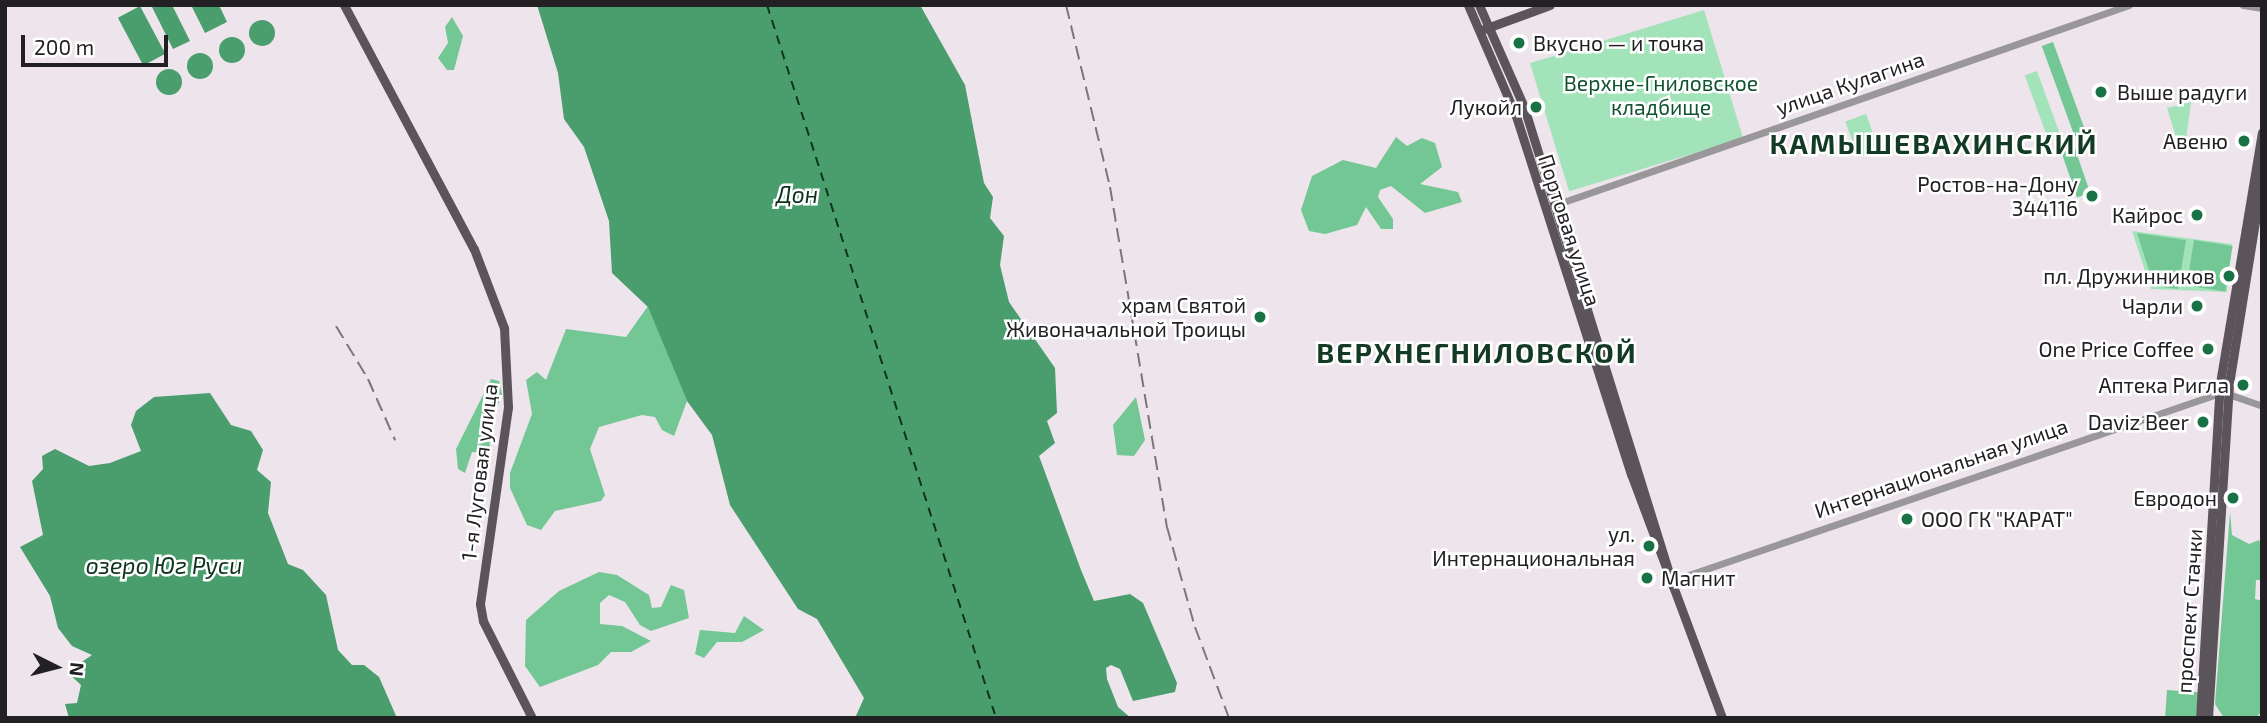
<!DOCTYPE html>
<meta charset="utf-8">
<style>
body{margin:0}
#map{position:relative;width:2267px;height:723px;overflow:hidden;background:#ede4ec;font-family:"Exo 2",sans-serif}
div>[style]{position:absolute}
.green>*{inset:0;background:#a3e3ba;transform-origin:0 0}
.forest>*{inset:0;background:#73c794;transform-origin:0 0}
.water>*{inset:0;background:#4a9d6d;transform-origin:0 0}
.round{border-radius:50%}
.ferry>*{height:2px;margin-top:-1px;transform-origin:0;background:repeating-linear-gradient(90deg,#0e331e 0 9px,transparent 0 16px)}
.minor>*{height:7px;margin:-3.5px;padding:0 3.5px;transform-origin:3.5px;border-radius:3.5px;background:#9a979a}
.major>*{height:9px;margin:-4.5px;padding:0 4.5px;transform-origin:4.5px;border-radius:4.5px;background:#5b555b}
.rail>*{height:2px;margin-top:-1px;transform-origin:0;background:repeating-linear-gradient(90deg,#7c767b 0 14px,transparent 0 21px)}
.dots>*{width:19px;height:19px;translate:-50% -50%;box-sizing:border-box;border:4px solid #fff;border-radius:50%}
span{translate:-50% -50%;white-space:nowrap;text-align:center;line-height:1.15;-webkit-text-stroke:5px #fff;paint-order:stroke}
.poi-label{font-size:21px;color:#232023}
.left{translate:0 -50%;text-align:left}
.right{translate:-100% -50%;text-align:right}
.park-label{font-size:21px;color:#105130}
.street-label{font-size:21px;color:#232023}
.water-label{font-size:23px;color:#0e331e;font-style:italic}
.district-label{font-size:28px;color:#123a24;font-weight:700;letter-spacing:2px}
.frame{position:absolute;inset:0;border:7px solid #232023;pointer-events:none}
.north{position:absolute;left:21px;top:632px;width:70px;height:70px;-webkit-text-stroke:5px #fff;paint-order:stroke;rotate:96deg;font-size:19px;font-weight:700;line-height:28px;text-align:center;color:#232023}
.north::after{content:'';display:block;margin:auto;width:24px;height:32px;background:#232023;clip-path:polygon(50% 0,100% 100%,50% 72%,0 100%)}
.scale{position:absolute;left:21px;top:35px;width:147px;height:32px;box-sizing:border-box;border:4px solid #232023;border-top:0;padding-left:9px;font-size:21px;line-height:24px;white-space:nowrap;color:#232023;-webkit-text-stroke:5px #fff;paint-order:stroke}
</style>
<div id="map">
<div class="green">
<i style="left:1704px;top:10px;width:134px;height:182px;rotate:73deg"></i>
<i style="left:2037px;top:71px;width:68px;height:13px;rotate:70deg"></i>
<i style="clip-path:polygon(2191px 102px,2185px 148px,2179px 147px,2167px 108px)"></i>
<i style="left:1866px;top:114px;width:38px;height:22px;rotate:70deg"></i>
<i style="clip-path:polygon(2132px 231px,2232px 244px,2227px 292px,2151px 289px)"></i>
</div>
<div class="forest">
<i style="clip-path:polygon(452px 17px,463px 36px,454px 70px,447px 70px,438px 58px,448px 43px,445px 27px)"></i>
<i style="left:2053px;top:42px;width:96px;height:12px;rotate:70deg"></i>
<i style="clip-path:polygon(1396px 137px,1407px 146px,1422px 138px,1435px 143px,1442px 167px,1420px 184px,1458px 192px,1462px 202px,1425px 213px,1391px 186px,1380px 190px,1378px 197px,1393px 219px,1393px 229px,1381px 229px,1366px 207px,1357px 225px,1325px 234px,1309px 231px,1301px 210px,1312px 176px,1343px 160px,1376px 168px)"></i>
<i style="left:2072px;top:140px;width:56px;height:14px;rotate:71deg"></i>
<i style="clip-path:polygon(2137px 233px,2186px 240px,2178px 289px,2154px 286px)"></i>
<i style="left:2194px;top:240px;width:39px;height:46px;rotate:9deg"></i>
<i style="clip-path:polygon(648px 306px,687px 401px,674px 436px,662px 430px,655px 417px,642px 415px,599px 427px,590px 449px,605px 495px,601px 501px,555px 511px,541px 530px,527px 525px,510px 488px,510px 473px,532px 414px,526px 380px,537px 372px,546px 380px,566px 329px,626px 337px)"></i>
<i style="clip-path:polygon(491px 379px,499px 381px,502px 394px,489px 429px,490px 453px,472px 452px,465px 473px,458px 469px,456px 449px)"></i>
<i style="clip-path:polygon(1136px 397px,1145px 440px,1134px 456px,1117px 455px,1113px 425px)"></i>
<i style="clip-path:polygon(2230px 512px,2232px 535px,2249px 544px,2259px 540px,2262px 547px,2262px 580px,2256px 580px,2255px 599px,2262px 601px,2262px 711px,2256px 718px,2224px 718px,2215px 704px)"></i>
<i style="clip-path:polygon(599px 572px,617px 575px,649px 595px,652px 608px,661px 607px,671px 585px,684px 590px,689px 618px,651px 631px,640px 625px,625px 602px,609px 595px,600px 603px,600px 624px,622px 626px,651px 641px,631px 652px,611px 652px,598px 665px,540px 687px,525px 666px,526px 620px,559px 591px)"></i>
<i style="clip-path:polygon(744px 616px,764px 630px,742px 642px,717px 642px,704px 658px,695px 654px,700px 630px,735px 633px)"></i>
<i style="left:2167px;top:690px;width:31px;height:28px;rotate:4deg"></i>
</div>
<div class="water">
<i style="clip-path:polygon(151px 5px,172px 5px,190px 41px,173px 49px)"></i>
<i style="clip-path:polygon(191px 5px,219px 5px,227px 22px,205px 33px)"></i>
<i style="clip-path:polygon(537px 5px,920px 5px,965px 85px,984px 183px,993px 197px,990px 218px,1004px 236px,1000px 265px,1009px 302px,1055px 368px,1057px 413px,1047px 421px,1055px 443px,1039px 456px,1081px 570px,1094px 601px,1130px 594px,1143px 603px,1177px 683px,1175px 692px,1133px 701px,1120px 669px,1111px 665px,1106px 668px,1107px 679px,1118px 707px,1131px 718px,855px 718px,864px 698px,817px 619px,798px 609px,730px 505px,712px 435px,687px 401px,648px 307px,612px 273px,609px 221px,584px 147px,564px 119px,558px 73px)"></i>
<i style="left:140px;top:6px;width:54px;height:25px;rotate:62deg"></i>
<i class="round" style="left:249px;top:20px;width:26px;height:26px"></i>
<i class="round" style="left:219px;top:37px;width:26px;height:26px"></i>
<i class="round" style="left:187px;top:53px;width:26px;height:26px"></i>
<i class="round" style="left:156px;top:69px;width:26px;height:26px"></i>
<i style="clip-path:polygon(210px 393px,231px 425px,251px 431px,263px 450px,257px 470px,271px 482px,268px 513px,288px 564px,303px 570px,326px 595px,338px 650px,352px 665px,364px 665px,379px 677px,397px 718px,69px 718px,65px 704px,77px 703px,81px 685px,67px 672px,92px 655px,72px 646px,58px 628px,50px 596px,20px 547px,43px 535px,32px 481px,43px 469px,42px 456px,55px 449px,89px 466px,110px 463px,141px 451px,131px 425px,136px 411px,154px 397px)"></i>
</div>
<div class="ferry">
<i style="left:767px;top:5px;width:749px;rotate:72.19deg"></i>
</div>
<div class="minor">
<i style="left:2243px;top:5px;width:19px;rotate:9deg"></i>
<i style="left:1552px;top:206px;width:611px;rotate:-19.21deg"></i>
<i style="left:2228px;top:394px;width:36px;rotate:19deg"></i>
<i style="left:1674px;top:580px;width:577px;rotate:-18.91deg"></i>
</div>
<div class="major">
<i style="left:344px;top:5px;width:276px;rotate:62deg"></i>
<i style="left:474px;top:249px;width:85px;rotate:69.2deg"></i>
<i style="left:504px;top:328px;width:79px;rotate:87.1deg"></i>
<i style="left:508px;top:407px;width:199px;rotate:98.1deg"></i>
<i style="left:480px;top:604px;width:17px;rotate:80deg"></i>
<i style="left:483px;top:621px;width:109px;rotate:63.2deg"></i>
<i style="left:1468px;top:5px;width:121px;rotate:66.6deg"></i>
<i style="left:1516px;top:116px;width:376px;rotate:72.2deg"></i>
<i style="left:1631px;top:474px;width:120px;rotate:69.4deg"></i>
<i style="left:1479px;top:5px;width:111px;rotate:66.2deg"></i>
<i style="left:1524px;top:107px;width:502px;rotate:72.72deg"></i>
<i style="left:1673px;top:586px;width:141px;rotate:69.6deg"></i>
<i style="left:1484px;top:29px;width:70px;rotate:-20deg"></i>
<i style="left:2200px;top:718px;width:336px;rotate:-86.6deg"></i>
<i style="left:2220px;top:383px;width:254px;rotate:-80.5deg"></i>
<i style="left:2208px;top:718px;width:335px;rotate:-86.4deg"></i>
<i style="left:2229px;top:384px;width:209px;rotate:-80.9deg"></i>
</div>
<div class="rail">
<i style="left:1066px;top:5px;width:187px;rotate:76.4deg"></i>
<i style="left:1110px;top:187px;width:345px;rotate:80.5deg"></i>
<i style="left:1167px;top:527px;width:104px;rotate:74.4deg"></i>
<i style="left:1195px;top:627px;width:97px;rotate:69.5deg"></i>
<i style="left:336px;top:326px;width:62px;rotate:58.9deg"></i>
<i style="left:368px;top:379px;width:67px;rotate:66.1deg"></i>
</div>
<div class="dots">
<i style="left:1519px;top:43px;background:#197245"></i>
<i style="left:2101px;top:92px;background:#197245"></i>
<i style="left:1536px;top:107px;background:#197245"></i>
<i style="left:2244px;top:141px;background:#197245"></i>
<i style="left:2092px;top:196px;background:#197245"></i>
<i style="left:2197px;top:215px;background:#197245"></i>
<i style="left:2229px;top:276px;background:#197245"></i>
<i style="left:2197px;top:306px;background:#197245"></i>
<i style="left:1260px;top:317px;background:#197245"></i>
<i style="left:2208px;top:349px;background:#197245"></i>
<i style="left:2243px;top:385px;background:#197245"></i>
<i style="left:2203px;top:422px;background:#197245"></i>
<i style="left:2233px;top:498px;background:#197245"></i>
<i style="left:1907px;top:519px;background:#197245"></i>
<i style="left:1649px;top:546px;background:#197245"></i>
<i style="left:1647px;top:578px;background:#197245"></i>
</div>
<div class="poi-label">
<span class="left" style="left:1533px;top:43px">Вкусно — и точка</span>
<span class="left" style="left:2117px;top:92px">Выше радуги</span>
<span class="right" style="left:1522px;top:107px">Лукойл</span>
<span class="right" style="left:2228px;top:141px">Авеню</span>
<span class="right" style="left:2078px;top:196px">Ростов-на-Дону<br>344116</span>
<span class="right" style="left:2183px;top:215px">Кайрос</span>
<span class="right" style="left:2215px;top:276px">пл. Дружинников</span>
<span class="right" style="left:1246px;top:317px">храм Святой<br>Живоначальной Троицы</span>
<span class="right" style="left:2183px;top:306px">Чарли</span>
<span class="right" style="left:2194px;top:349px">One Price Coffee</span>
<span class="right" style="left:2229px;top:385px">Аптека Ригла</span>
<span class="right" style="left:2189px;top:422px">Daviz Beer</span>
<span class="right" style="left:2217px;top:498px">Евродон</span>
<span class="left" style="left:1921px;top:519px">ООО ГК "КАРАТ"</span>
<span class="right" style="left:1635px;top:546px">ул.<br>Интернациональная</span>
<span class="left" style="left:1661px;top:578px">Магнит</span>
</div>
<div class="park-label">
<span style="left:1661px;top:95px">Верхне-Гниловское<br>кладбище</span>
</div>
<div class="street-label">
<span style="left:1850px;top:83px;rotate:-19deg">улица Кулагина</span>
<span style="left:1570px;top:230px;rotate:72deg">Портовая улица</span>
<span style="left:1941px;top:468px;rotate:-19deg">Интернациональная улица</span>
<span style="left:479px;top:472px;rotate:-83deg">1-я Луговая улица</span>
<span style="left:2189px;top:611px;rotate:-86deg">проспект Стачки</span>
</div>
<div class="water-label">
<span style="left:797px;top:194px">Дон</span>
<span style="left:164px;top:565px">озеро Юг Руси</span>
</div>
<div class="district-label">
<span style="left:1934px;top:143px">КАМЫШЕВАХИНСКИЙ</span>
<span style="left:1477px;top:352px">ВЕРХНЕГНИЛОВСКОЙ</span>
</div>
<div class="frame"></div>
<div class="north">N</div>
<div class="scale">200 m</div>
</div>
